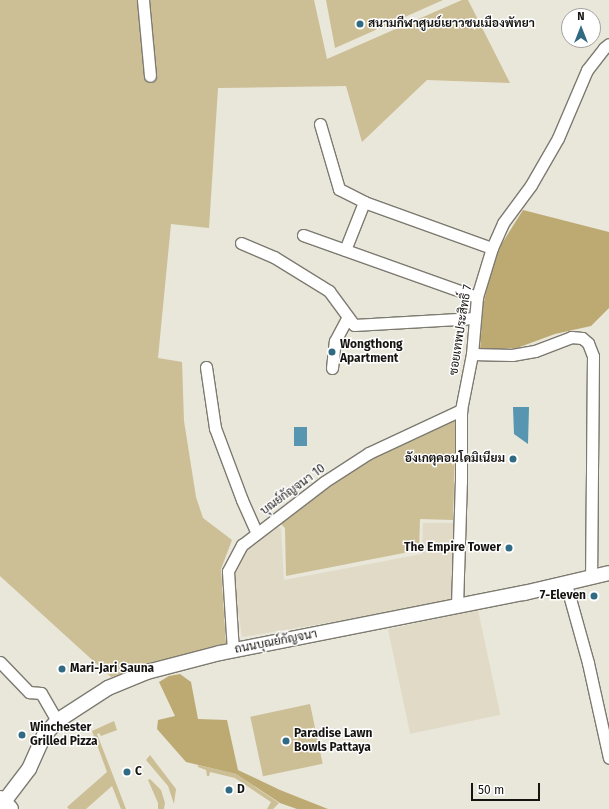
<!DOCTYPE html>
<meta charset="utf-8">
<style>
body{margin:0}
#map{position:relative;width:609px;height:809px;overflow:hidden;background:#e9e6da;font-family:"Fira Sans",Sarabun,sans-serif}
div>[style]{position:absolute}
.built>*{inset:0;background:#e0dac7;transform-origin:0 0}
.green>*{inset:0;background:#ccbe95;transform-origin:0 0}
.forest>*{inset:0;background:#bdaa73}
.water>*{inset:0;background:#5795b0;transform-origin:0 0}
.roads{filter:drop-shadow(1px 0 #7d7a70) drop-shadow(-1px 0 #7d7a70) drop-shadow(0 1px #7d7a70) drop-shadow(0 -1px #7d7a70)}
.minor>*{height:11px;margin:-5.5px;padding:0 5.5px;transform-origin:5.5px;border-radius:5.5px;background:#fff}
.tertiary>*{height:14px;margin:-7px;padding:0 7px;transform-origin:7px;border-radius:7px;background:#fff}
.secondary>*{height:16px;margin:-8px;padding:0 8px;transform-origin:8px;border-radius:8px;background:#fff}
.dots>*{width:11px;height:11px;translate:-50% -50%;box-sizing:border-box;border:2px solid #fff;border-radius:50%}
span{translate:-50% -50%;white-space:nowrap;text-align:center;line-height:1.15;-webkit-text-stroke:3px #fff;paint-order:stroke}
.poi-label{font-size:12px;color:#161411;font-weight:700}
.left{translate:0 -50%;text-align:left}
.right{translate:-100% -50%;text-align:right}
.street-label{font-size:12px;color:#161411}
.north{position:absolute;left:561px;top:8px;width:40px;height:40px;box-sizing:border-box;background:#fff;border:1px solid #a2a1a0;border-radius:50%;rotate:0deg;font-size:11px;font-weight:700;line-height:16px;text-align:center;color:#161411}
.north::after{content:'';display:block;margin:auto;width:14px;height:18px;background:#306b83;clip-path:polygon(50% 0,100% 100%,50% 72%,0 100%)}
.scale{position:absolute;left:471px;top:783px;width:69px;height:18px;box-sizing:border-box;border:2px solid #161411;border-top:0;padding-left:5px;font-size:12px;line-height:14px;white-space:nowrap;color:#161411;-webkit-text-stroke:3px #fff;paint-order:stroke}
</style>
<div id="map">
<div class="built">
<i style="clip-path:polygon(423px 523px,455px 523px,453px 602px,242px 637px,232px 571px,245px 547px,276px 524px,281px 529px,284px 580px,422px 554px)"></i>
<i style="left:478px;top:610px;width:107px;height:92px;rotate:78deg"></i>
</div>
<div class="green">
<i style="clip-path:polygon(0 0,314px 0,327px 59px,462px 0,468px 0,510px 83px,427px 80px,362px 142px,346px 86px,218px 88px,209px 228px,171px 224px,158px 358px,182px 362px,184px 421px,196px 497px,203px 518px,232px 540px,221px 569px,226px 644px,111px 677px,0 576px)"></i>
<i style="clip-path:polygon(326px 0,443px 0,335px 48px)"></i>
<i style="clip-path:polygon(456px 415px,453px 520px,420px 519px,419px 550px,286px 576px,285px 528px,278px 521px,366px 458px)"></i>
<i style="left:310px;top:704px;width:61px;height:61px;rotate:78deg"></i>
<i style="clip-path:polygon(114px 721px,117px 730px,101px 736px,99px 733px,97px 734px,126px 809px,121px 809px,112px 786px,86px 809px,69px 809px,67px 807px,107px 772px,92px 731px)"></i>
<i style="clip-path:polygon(150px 755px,176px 789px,174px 804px,168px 786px,146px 760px)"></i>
<i style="clip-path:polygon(198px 765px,236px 774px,279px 803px,273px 809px,267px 809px,271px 802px,235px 778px,210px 772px,209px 776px,207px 776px,206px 770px,198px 767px)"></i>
<i style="clip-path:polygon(150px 779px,161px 790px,165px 803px,164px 809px,158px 809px,158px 803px,148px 780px)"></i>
</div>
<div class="forest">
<i style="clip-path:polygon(523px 210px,609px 232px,609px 308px,591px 326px,555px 334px,517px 348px,480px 350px,483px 306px,490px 274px,501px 245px)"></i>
<i style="clip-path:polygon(180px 674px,191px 682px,198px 719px,227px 720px,238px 770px,280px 790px,328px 809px,297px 809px,280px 803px,236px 774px,186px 762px,157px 729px,158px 720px,175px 716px,159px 682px,169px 676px)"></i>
</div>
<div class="water">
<i style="clip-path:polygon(513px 407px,529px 407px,528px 444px,514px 434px)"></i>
<i style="left:294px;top:427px;width:13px;height:19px"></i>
</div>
<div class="roads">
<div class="minor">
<i style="left:143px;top:0;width:76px;rotate:84.7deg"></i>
<i style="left:320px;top:124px;width:68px;rotate:73.7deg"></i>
<i style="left:339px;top:189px;width:28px;rotate:27deg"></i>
<i style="left:364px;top:202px;width:136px;rotate:19.8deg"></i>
<i style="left:303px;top:235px;width:185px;rotate:19.6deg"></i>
<i style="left:241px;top:243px;width:36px;rotate:23deg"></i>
<i style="left:274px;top:257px;width:65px;rotate:31.7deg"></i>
<i style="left:329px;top:291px;width:42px;rotate:53.7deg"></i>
<i style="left:354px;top:325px;width:121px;rotate:-3.3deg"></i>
<i style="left:345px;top:250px;width:52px;rotate:-68.4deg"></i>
<i style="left:472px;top:354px;width:40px;rotate:1.4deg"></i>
<i style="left:512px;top:355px;width:23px;rotate:-10deg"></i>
<i style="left:535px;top:351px;width:39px;rotate:-21deg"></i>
<i style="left:571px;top:337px;width:11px;rotate:5deg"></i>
<i style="left:582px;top:338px;width:8px;rotate:40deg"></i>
<i style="left:588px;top:343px;width:14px;rotate:69deg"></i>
<i style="left:593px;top:356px;width:221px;rotate:90.5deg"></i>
<i style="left:206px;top:367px;width:62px;rotate:81.6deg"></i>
<i style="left:215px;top:428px;width:77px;rotate:69.4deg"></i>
<i style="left:242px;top:500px;width:36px;rotate:66deg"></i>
<i style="left:332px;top:368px;width:27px;rotate:-84deg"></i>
<i style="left:335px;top:341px;width:27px;rotate:-62deg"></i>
<i style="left:566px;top:584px;width:82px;rotate:74.4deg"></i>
<i style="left:588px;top:663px;width:97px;rotate:77.5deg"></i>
<i style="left:457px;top:606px;width:124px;rotate:-88.2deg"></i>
<i style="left:461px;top:482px;width:72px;rotate:-90deg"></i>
<i style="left:461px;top:410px;width:57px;rotate:-78.9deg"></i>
<i style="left:472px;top:354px;width:57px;rotate:-85deg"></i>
<i style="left:477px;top:297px;width:51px;rotate:-73deg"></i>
<i style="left:492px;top:248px;width:27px;rotate:-66deg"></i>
<i style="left:503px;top:223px;width:47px;rotate:-53.6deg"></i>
<i style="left:531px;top:185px;width:54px;rotate:-60.1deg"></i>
<i style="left:558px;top:138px;width:74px;rotate:-66.9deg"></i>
<i style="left:587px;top:70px;width:28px;rotate:-52deg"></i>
<i style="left:604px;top:48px;width:6px;rotate:-39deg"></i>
<i style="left:233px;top:651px;width:80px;rotate:-93.6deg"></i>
<i style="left:228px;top:571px;width:30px;rotate:-62deg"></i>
<i style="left:242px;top:545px;width:103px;rotate:-37.5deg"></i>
<i style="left:324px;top:482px;width:54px;rotate:-32.8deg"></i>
<i style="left:369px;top:453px;width:102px;rotate:-25.1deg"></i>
<i style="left:0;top:662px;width:42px;rotate:46deg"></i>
<i style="left:29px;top:692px;width:12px;rotate:5deg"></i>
<i style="left:41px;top:693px;width:32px;rotate:60deg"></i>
</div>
<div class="tertiary">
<i style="left:0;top:807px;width:48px;rotate:-52.7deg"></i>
<i style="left:29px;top:769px;width:36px;rotate:-66deg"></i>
<i style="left:44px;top:736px;width:20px;rotate:-49deg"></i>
<i style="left:57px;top:721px;width:61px;rotate:-32.9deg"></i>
<i style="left:108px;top:688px;width:42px;rotate:-22.3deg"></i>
<i style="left:147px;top:672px;width:75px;rotate:-14.6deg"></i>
<i style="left:220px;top:653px;width:310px;rotate:-11.2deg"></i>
<i style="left:524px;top:593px;width:87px;rotate:-13.2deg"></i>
</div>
<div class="secondary">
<i style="left:0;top:799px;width:14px;rotate:45deg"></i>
</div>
</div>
<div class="dots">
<i style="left:360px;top:24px;background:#306b83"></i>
<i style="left:332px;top:352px;background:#306b83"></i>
<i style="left:513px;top:459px;background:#306b83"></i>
<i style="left:509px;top:548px;background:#306b83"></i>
<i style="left:594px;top:596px;background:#306b83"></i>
<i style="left:62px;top:669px;background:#306b83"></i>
<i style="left:22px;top:735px;background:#306b83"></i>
<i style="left:286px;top:741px;background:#306b83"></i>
<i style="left:127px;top:772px;background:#306b83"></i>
<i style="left:229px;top:790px;background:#306b83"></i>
</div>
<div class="poi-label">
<span class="left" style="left:368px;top:24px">สนามกีฬาศูนย์เยาวชนเมืองพัทยา</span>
<span class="left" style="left:340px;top:352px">Wongthong<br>Apartment</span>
<span class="right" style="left:505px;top:459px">อังเกตุคอนโดมิเนียม</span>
<span class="right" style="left:501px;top:548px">The Empire Tower</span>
<span class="right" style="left:586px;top:596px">7-Eleven</span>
<span class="left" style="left:70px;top:669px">Mari-Jari Sauna</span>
<span class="left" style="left:30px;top:735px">Winchester<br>Grilled Pizza</span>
<span class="left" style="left:294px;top:741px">Paradise Lawn<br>Bowls Pattaya</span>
<span class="left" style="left:135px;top:772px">C</span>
<span class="left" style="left:237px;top:790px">D</span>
</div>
<div class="street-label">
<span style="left:461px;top:330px;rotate:-81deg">ซอยเทพประสิทธิ์ 7</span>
<span style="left:293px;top:490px;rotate:-36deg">บุณย์กัญจนา 10</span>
<span style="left:276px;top:642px;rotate:-11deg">ถนนบุณย์กัญจนา</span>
</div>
<div class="north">N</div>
<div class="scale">50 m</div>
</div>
